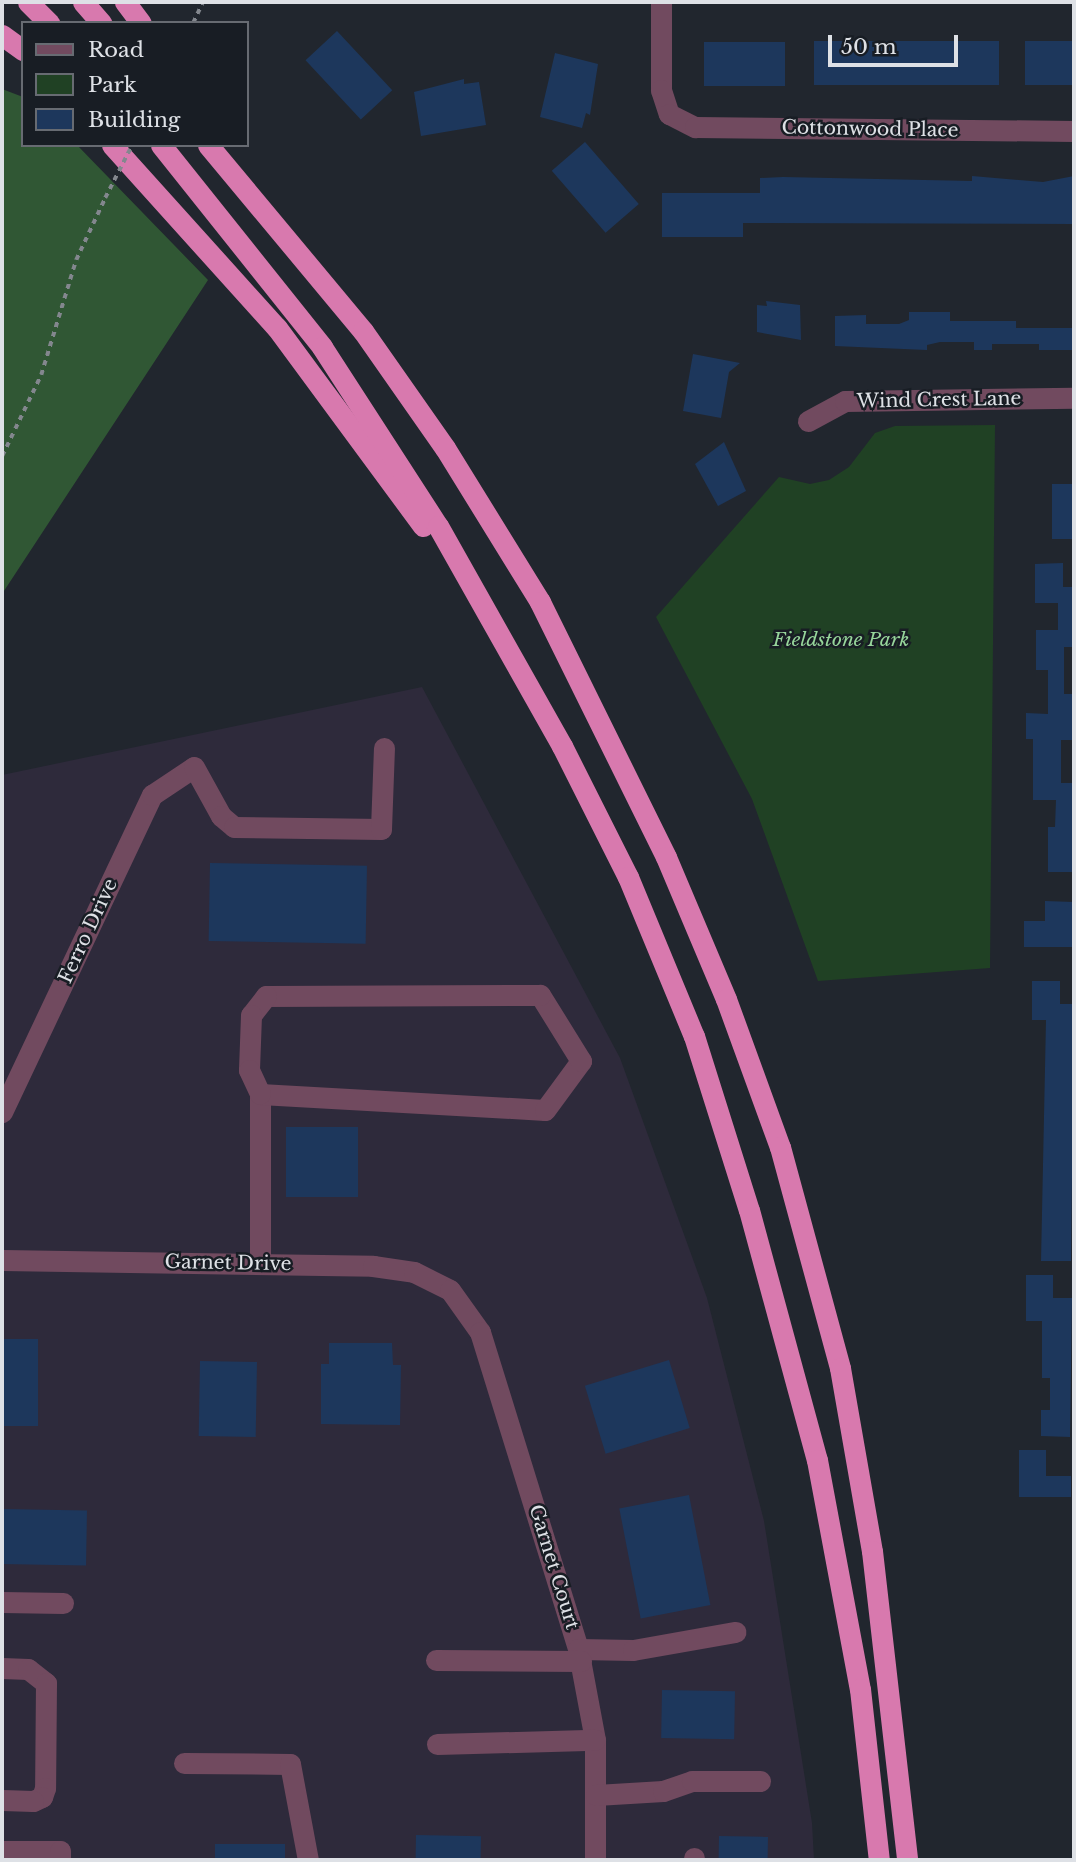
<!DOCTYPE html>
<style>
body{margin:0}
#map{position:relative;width:1076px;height:1862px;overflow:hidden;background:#21262e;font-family:"Libre Baskerville",serif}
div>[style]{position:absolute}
.commercial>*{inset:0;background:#2e2a3b}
.green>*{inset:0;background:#204124}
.forest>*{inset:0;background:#305734}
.building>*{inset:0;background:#1d375c;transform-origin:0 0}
.path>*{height:3.5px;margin-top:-1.75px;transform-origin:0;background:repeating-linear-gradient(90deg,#83878e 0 5px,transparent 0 10px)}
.minor>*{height:21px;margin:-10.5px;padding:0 10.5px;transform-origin:10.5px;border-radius:10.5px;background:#714a5f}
.highway>*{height:21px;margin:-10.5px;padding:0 10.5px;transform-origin:10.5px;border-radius:10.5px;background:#d879ae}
.path-bridge>*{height:3.5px;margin-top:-1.75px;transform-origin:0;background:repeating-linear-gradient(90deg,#83878e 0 5px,transparent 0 10px)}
span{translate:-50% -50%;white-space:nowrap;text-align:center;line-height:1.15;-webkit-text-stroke:5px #181d24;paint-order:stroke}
.street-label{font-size:19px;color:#dee1e6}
.park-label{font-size:19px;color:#97d69b;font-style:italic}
.frame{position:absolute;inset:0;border:4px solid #dee1e6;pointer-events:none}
.legend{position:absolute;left:21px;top:21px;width:228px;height:126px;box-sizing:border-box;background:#181d24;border:2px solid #676b72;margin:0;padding:9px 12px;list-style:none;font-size:21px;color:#dee1e6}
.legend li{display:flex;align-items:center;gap:14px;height:35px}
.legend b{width:35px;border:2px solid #676b72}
.scale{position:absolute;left:828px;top:35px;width:130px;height:32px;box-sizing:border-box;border:4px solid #dee1e6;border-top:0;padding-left:9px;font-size:21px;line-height:24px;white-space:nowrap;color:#dee1e6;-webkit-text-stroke:5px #181d24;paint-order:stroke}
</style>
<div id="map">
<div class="commercial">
<i style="clip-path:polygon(422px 687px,620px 1058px,707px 1298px,764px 1521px,812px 1823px,814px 1860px,2px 1860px,2px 775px)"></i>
</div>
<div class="green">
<i style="clip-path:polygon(995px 425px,990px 968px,818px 981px,752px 799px,656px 617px,779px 477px,810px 484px,829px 480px,849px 467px,875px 433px,895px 426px)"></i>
</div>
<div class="forest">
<i style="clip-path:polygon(2px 89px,23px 97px,23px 145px,77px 145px,208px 280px,2px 594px)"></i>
</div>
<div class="building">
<i style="left:337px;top:31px;width:81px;height:43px;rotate:47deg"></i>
<i style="left:814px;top:41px;width:185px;height:44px"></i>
<i style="left:1025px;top:41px;width:49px;height:44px"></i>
<i style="left:704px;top:42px;width:81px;height:44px"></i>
<i style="clip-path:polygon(555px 53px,598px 64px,590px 115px,586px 113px,582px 128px,540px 117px)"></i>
<i style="clip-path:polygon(464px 79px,464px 84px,479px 82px,486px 125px,421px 136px,414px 92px)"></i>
<i style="left:585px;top:142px;width:82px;height:44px;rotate:49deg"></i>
<i style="clip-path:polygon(972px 176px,1043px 182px,1074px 176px,1074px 224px,743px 223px,743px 237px,662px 237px,662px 193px,760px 193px,760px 178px,783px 177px,972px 181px)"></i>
<i style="clip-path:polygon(766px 301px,800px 305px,801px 340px,757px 332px,757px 305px,767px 306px)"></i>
<i style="clip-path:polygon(909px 312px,950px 312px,950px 321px,1016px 321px,1016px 328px,1074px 328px,1074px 350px,1039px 350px,1039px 344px,992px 344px,992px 350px,974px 350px,974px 342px,940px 342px,927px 345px,927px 350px,835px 346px,835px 316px,866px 315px,866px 324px,899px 324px,909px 320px)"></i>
<i style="clip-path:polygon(693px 354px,740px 363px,729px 372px,721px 418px,683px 411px)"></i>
<i style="clip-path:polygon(724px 442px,746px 491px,718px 506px,695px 464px)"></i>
<i style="left:1052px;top:484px;width:22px;height:55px"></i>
<i style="clip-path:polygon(1063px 563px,1063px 587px,1074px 587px,1074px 647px,1064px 647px,1064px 694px,1074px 694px,1074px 740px,1061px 740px,1061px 783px,1074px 783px,1074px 872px,1048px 872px,1048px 827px,1055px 827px,1056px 800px,1033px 800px,1033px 739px,1026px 739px,1026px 713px,1048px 714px,1048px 670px,1036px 670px,1036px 630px,1058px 630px,1058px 603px,1035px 603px,1035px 564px)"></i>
<i style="left:210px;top:863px;width:157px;height:78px;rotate:1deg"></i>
<i style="clip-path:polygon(1045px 901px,1074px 902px,1074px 947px,1024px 947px,1024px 921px,1045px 921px)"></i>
<i style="clip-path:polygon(1032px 981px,1060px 981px,1060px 1004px,1074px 1004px,1071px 1261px,1041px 1261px,1046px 1020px,1032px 1020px)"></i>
<i style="left:286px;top:1127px;width:72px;height:70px"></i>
<i style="clip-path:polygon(1026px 1275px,1053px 1275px,1053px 1298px,1072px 1298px,1070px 1437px,1041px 1436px,1041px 1410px,1050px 1410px,1050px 1378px,1042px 1378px,1042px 1321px,1026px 1321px)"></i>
<i style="left:2px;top:1339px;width:36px;height:87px"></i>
<i style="clip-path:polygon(329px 1343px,392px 1343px,393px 1365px,401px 1365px,400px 1425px,321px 1424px,321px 1364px,329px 1364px)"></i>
<i style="left:669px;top:1360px;width:71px;height:88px;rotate:73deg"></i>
<i style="left:200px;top:1361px;width:57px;height:75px;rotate:1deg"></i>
<i style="clip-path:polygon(1019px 1450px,1046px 1450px,1046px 1476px,1071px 1476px,1071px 1497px,1019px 1497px)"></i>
<i style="left:689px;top:1495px;width:112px;height:71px;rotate:79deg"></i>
<i style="left:2px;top:1509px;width:85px;height:55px;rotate:1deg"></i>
<i style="left:662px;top:1690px;width:73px;height:48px;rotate:1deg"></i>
<i style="left:416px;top:1835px;width:65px;height:25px;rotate:1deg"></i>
<i style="left:719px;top:1836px;width:49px;height:24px;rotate:1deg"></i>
<i style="left:215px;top:1844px;width:70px;height:16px"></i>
</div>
<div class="path">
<i style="left:193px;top:23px;width:23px;rotate:-65deg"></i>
<i style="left:2px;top:456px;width:90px;rotate:-64.3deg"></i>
<i style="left:41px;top:375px;width:120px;rotate:-73.1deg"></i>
<i style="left:76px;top:260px;width:68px;rotate:-64.9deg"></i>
</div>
<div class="minor">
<i style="left:661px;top:2px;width:88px;rotate:90deg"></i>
<i style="left:661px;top:90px;width:25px;rotate:72deg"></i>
<i style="left:669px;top:114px;width:29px;rotate:27deg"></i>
<i style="left:695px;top:127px;width:379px;rotate:0.6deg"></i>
<i style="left:808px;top:421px;width:42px;rotate:-28.4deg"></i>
<i style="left:845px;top:401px;width:229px;rotate:-0.8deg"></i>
<i style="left:2px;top:1112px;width:351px;rotate:-64.7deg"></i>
<i style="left:152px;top:795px;width:50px;rotate:-33.7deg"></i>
<i style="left:194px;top:767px;width:56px;rotate:61.1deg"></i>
<i style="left:221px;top:816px;width:17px;rotate:40deg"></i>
<i style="left:234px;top:827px;width:147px;rotate:0.8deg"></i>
<i style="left:381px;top:829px;width:81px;rotate:-87.9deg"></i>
<i style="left:2px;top:1260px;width:371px;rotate:0.9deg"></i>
<i style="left:373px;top:1266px;width:41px;rotate:8.3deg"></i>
<i style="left:414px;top:1272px;width:40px;rotate:26.6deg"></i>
<i style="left:450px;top:1290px;width:52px;rotate:54.5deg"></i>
<i style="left:480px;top:1332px;width:332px;rotate:72.8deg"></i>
<i style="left:578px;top:1649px;width:93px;rotate:79.4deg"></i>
<i style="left:595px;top:1740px;width:120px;rotate:90deg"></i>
<i style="left:260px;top:1263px;width:169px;rotate:-90deg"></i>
<i style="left:260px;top:1094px;width:285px;rotate:3.2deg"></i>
<i style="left:545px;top:1110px;width:61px;rotate:-53.7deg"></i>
<i style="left:581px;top:1061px;width:78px;rotate:-121.8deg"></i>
<i style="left:540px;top:995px;width:274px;rotate:179.8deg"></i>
<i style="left:266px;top:996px;width:24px;rotate:128deg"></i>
<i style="left:251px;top:1015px;width:55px;rotate:92.1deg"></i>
<i style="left:249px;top:1070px;width:26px;rotate:65deg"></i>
<i style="left:2px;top:1602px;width:61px;rotate:0.9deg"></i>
<i style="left:578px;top:1649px;width:55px;rotate:1deg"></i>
<i style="left:633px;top:1650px;width:104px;rotate:-10deg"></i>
<i style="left:436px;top:1660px;width:145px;rotate:0.4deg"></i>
<i style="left:2px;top:1668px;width:26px;rotate:2deg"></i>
<i style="left:28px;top:1669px;width:23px;rotate:38deg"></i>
<i style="left:46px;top:1683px;width:105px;rotate:90.5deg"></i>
<i style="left:45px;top:1788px;width:9px;rotate:108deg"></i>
<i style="left:42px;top:1797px;width:10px;rotate:156deg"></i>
<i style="left:33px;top:1801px;width:31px;rotate:-178deg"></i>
<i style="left:437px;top:1744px;width:158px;rotate:-1.5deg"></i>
<i style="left:184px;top:1763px;width:106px;rotate:0.5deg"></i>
<i style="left:290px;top:1764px;width:98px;rotate:79.4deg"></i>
<i style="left:596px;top:1795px;width:67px;rotate:-3.4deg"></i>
<i style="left:663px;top:1791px;width:31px;rotate:-19deg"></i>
<i style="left:692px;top:1781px;width:68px"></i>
<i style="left:2px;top:1851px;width:58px"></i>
<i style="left:60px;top:1851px;width:9px;rotate:90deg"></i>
<i style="left:694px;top:1860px;width:2px;rotate:-90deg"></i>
</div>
<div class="highway">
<i style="left:28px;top:2px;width:30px;rotate:45deg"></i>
<i style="left:83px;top:2px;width:28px;rotate:49deg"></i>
<i style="left:125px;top:2px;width:26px;rotate:53deg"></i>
<i style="left:2px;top:35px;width:26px;rotate:36deg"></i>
<i style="left:112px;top:145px;width:246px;rotate:48deg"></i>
<i style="left:277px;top:328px;width:246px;rotate:53.6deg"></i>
<i style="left:161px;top:145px;width:258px;rotate:51.4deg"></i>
<i style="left:322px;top:347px;width:213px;rotate:57.1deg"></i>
<i style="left:438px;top:526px;width:253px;rotate:60.6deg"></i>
<i style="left:562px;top:746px;width:147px;rotate:63.3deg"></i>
<i style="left:628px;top:877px;width:172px;rotate:67.5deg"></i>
<i style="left:694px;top:1036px;width:182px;rotate:72.5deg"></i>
<i style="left:749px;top:1210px;width:259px;rotate:74.8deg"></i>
<i style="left:817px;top:1460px;width:233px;rotate:79.4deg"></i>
<i style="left:860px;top:1689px;width:172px;rotate:83.7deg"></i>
<i style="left:208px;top:145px;width:242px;rotate:50.2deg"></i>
<i style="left:363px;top:331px;width:143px;rotate:55deg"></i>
<i style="left:445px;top:448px;width:181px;rotate:58.3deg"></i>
<i style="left:540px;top:602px;width:284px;rotate:63.7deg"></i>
<i style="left:666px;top:857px;width:154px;rotate:67.1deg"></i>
<i style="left:726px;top:999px;width:158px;rotate:70deg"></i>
<i style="left:780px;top:1147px;width:229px;rotate:74.8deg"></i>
<i style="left:840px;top:1368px;width:186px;rotate:80.1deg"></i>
<i style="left:872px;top:1551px;width:311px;rotate:83.5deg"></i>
</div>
<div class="path-bridge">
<i style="left:105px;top:198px;width:59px;rotate:-63deg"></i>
</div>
<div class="street-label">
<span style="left:870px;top:129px;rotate:1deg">Cottonwood Place</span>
<span style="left:939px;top:400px;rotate:-1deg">Wind Crest Lane</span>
<span style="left:88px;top:931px;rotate:-65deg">Ferro Drive</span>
<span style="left:228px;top:1263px;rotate:1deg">Garnet Drive</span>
<span style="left:554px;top:1567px;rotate:73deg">Garnet Court</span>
</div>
<div class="park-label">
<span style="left:841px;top:640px">Fieldstone Park</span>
</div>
<div class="frame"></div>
<ul class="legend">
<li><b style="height:9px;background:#714a5f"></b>Road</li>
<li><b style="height:19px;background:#204124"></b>Park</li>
<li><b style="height:19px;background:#1d375c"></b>Building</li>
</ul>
<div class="scale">50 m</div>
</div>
